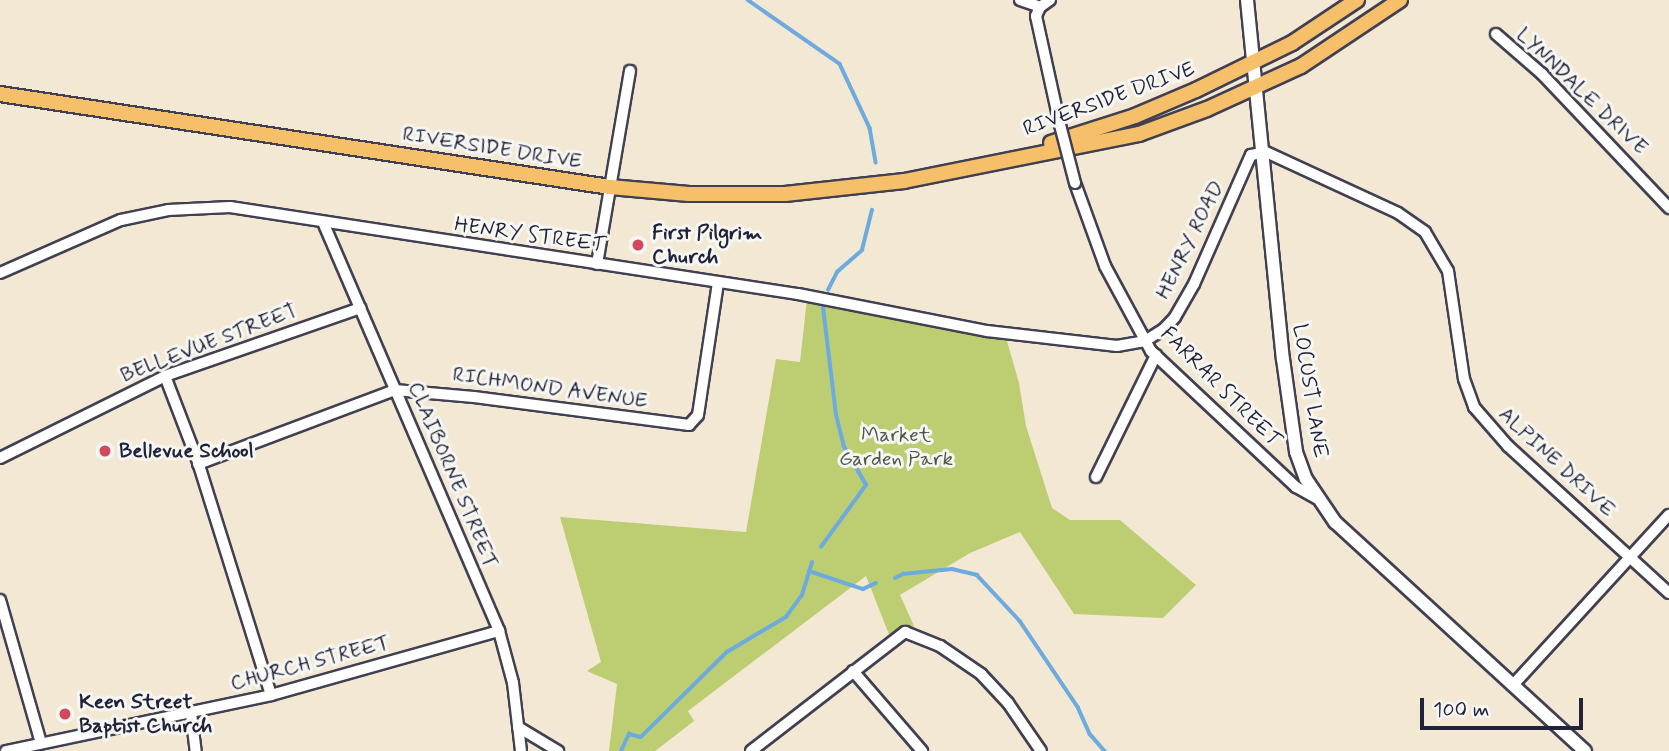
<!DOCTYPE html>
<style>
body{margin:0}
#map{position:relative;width:1669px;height:751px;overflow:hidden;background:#f3e8d4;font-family:Mynerve,sans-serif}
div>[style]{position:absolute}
.green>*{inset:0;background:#bcce71}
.stream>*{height:3.5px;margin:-1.75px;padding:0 1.75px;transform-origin:1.75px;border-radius:1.75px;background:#6dabdf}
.roads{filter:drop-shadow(2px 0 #414052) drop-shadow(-2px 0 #414052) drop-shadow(0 2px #414052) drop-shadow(0 -2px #414052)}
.minor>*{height:10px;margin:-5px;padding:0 5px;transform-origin:5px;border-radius:5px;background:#fff}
.tertiary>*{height:12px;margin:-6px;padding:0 6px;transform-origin:6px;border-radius:6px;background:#fff}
.primary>*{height:14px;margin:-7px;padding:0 7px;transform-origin:7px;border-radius:7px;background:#f6c06b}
.bridges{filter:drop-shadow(2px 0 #414052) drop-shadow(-2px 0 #414052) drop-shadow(0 2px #414052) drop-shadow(0 -2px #414052)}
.minor-bridge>*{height:10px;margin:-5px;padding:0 5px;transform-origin:5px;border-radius:5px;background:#fff}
.dots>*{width:19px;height:19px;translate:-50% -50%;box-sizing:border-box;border:4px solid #f6f6f2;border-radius:50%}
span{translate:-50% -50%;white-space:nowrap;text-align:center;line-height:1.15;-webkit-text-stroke:6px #f6f6f2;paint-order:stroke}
.street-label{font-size:21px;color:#22223b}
.poi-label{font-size:21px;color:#22223b;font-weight:700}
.left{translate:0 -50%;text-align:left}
.park-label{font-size:21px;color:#50564b}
.scale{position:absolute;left:1420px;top:698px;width:163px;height:32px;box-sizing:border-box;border:4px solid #22223b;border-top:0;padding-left:9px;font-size:21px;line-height:24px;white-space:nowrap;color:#22223b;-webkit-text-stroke:5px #f6f6f2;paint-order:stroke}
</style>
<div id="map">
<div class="green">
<i style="clip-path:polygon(807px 299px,961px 328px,1007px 341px,1019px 383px,1026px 426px,1052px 508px,1070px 520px,1120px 520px,1196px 585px,1163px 618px,1074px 614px,1020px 532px,970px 553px,900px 595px,914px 626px,890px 637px,866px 576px,688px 711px,694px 721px,655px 751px,609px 751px,617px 684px,587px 671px,601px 662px,560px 517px,746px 532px,776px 359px,800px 362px)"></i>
</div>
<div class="stream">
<i style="left:748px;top:0;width:112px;rotate:34.8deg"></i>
<i style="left:840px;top:64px;width:71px;rotate:64.9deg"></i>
<i style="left:870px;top:128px;width:35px;rotate:80deg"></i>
<i style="left:828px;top:290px;width:20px;rotate:-63deg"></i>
<i style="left:837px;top:272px;width:33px;rotate:-41deg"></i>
<i style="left:862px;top:250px;width:41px;rotate:-76deg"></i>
<i style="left:821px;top:547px;width:77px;rotate:-54deg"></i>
<i style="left:866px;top:485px;width:44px;rotate:-120.1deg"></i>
<i style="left:844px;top:447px;width:33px;rotate:-104deg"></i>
<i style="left:836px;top:415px;width:109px;rotate:-96.9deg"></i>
<i style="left:809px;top:571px;width:57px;rotate:18.4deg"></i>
<i style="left:863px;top:589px;width:14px;rotate:-25deg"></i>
<i style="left:895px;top:578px;width:9px;rotate:-27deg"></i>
<i style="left:903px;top:574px;width:49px;rotate:-5.8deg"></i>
<i style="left:952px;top:569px;width:26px;rotate:13deg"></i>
<i style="left:977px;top:575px;width:63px;rotate:46.9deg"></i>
<i style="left:1020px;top:621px;width:104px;rotate:56deg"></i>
<i style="left:1078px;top:707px;width:30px;rotate:66deg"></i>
<i style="left:1090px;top:734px;width:23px;rotate:49deg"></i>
<i style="left:621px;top:751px;width:19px;rotate:-65deg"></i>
<i style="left:629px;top:734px;width:12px;rotate:14deg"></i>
<i style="left:641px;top:737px;width:121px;rotate:-44.7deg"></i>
<i style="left:727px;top:652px;width:69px;rotate:-30.7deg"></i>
<i style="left:786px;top:617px;width:27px;rotate:-54deg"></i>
<i style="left:802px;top:595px;width:34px;rotate:-73deg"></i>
</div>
<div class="roads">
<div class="minor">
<i style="left:1020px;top:0;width:21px;rotate:19deg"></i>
<i style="left:1050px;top:0;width:12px;rotate:145deg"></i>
<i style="left:1040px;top:7px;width:10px;rotate:114deg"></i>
<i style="left:1036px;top:16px;width:107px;rotate:77.6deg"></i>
<i style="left:1496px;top:34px;width:61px;rotate:41deg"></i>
<i style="left:1542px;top:74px;width:185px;rotate:46.5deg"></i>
<i style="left:1075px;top:183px;width:88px;rotate:70.1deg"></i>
<i style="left:1105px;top:266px;width:97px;rotate:61.6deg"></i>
<i style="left:1151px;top:351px;width:199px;rotate:43.2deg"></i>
<i style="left:1296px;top:487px;width:23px;rotate:29deg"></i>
<i style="left:323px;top:222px;width:445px;rotate:66.7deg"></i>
<i style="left:499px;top:631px;width:54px;rotate:74.9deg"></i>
<i style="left:513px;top:683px;width:68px;rotate:83.3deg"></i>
<i style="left:597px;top:264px;width:196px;rotate:-80.3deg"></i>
<i style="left:0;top:273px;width:132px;rotate:-23.7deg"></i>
<i style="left:121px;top:220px;width:48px;rotate:-12deg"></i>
<i style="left:168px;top:210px;width:62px;rotate:-2.8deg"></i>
<i style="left:230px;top:207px;width:575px;rotate:8.71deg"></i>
<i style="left:798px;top:294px;width:193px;rotate:11.1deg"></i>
<i style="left:987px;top:331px;width:131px;rotate:6.6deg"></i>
<i style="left:1117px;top:346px;width:28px;rotate:-10deg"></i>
<i style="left:1145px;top:341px;width:22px;rotate:-32deg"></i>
<i style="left:1164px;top:329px;width:16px;rotate:-47deg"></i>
<i style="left:1175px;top:317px;width:38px;rotate:-60deg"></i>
<i style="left:1194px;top:284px;width:141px;rotate:-66.2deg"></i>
<i style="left:1251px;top:155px;width:15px;rotate:-11deg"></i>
<i style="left:1266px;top:152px;width:145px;rotate:24.8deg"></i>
<i style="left:1398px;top:213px;width:33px;rotate:35deg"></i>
<i style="left:1425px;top:232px;width:45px;rotate:59.5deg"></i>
<i style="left:1448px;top:271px;width:109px;rotate:81.6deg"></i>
<i style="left:1464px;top:379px;width:30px;rotate:70deg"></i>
<i style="left:1474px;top:407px;width:52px;rotate:48.9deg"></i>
<i style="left:1508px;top:446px;width:218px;rotate:42.4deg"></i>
<i style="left:165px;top:376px;width:92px;rotate:69deg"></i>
<i style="left:198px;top:462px;width:244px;rotate:72.6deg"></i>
<i style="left:0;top:458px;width:184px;rotate:-26.4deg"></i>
<i style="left:165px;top:376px;width:207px;rotate:-19.2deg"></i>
<i style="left:198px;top:464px;width:210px;rotate:-20.6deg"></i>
<i style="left:395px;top:390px;width:79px;rotate:5.1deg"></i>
<i style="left:474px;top:397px;width:217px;rotate:7.4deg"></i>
<i style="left:689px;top:425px;width:13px;rotate:-48deg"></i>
<i style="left:698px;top:415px;width:134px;rotate:-81.4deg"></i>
<i style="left:1096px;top:477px;width:136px;rotate:-63.8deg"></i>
<i style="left:0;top:600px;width:149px;rotate:74deg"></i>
<i style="left:853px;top:671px;width:106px;rotate:49.2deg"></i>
<i style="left:1513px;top:685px;width:231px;rotate:-47.5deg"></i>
<i style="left:191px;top:713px;width:38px;rotate:83deg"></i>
<i style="left:518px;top:727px;width:47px;rotate:31deg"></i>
<i style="left:6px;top:751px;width:271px;rotate:-11.9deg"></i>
<i style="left:271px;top:695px;width:237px;rotate:-15.7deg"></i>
<i style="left:751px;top:751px;width:195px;rotate:-37.7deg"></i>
<i style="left:905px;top:632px;width:38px;rotate:22deg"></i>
<i style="left:940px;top:646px;width:50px;rotate:34.3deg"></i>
<i style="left:981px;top:674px;width:40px;rotate:47deg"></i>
<i style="left:1008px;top:703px;width:58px;rotate:55.5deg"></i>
</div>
<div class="tertiary">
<i style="left:1247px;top:0;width:361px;rotate:84.3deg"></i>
<i style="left:1283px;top:359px;width:94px;rotate:82deg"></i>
<i style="left:1296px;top:452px;width:29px;rotate:70deg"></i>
<i style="left:1306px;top:479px;width:52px;rotate:56deg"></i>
<i style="left:1335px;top:522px;width:339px;rotate:42.5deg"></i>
</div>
<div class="primary">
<i style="left:0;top:94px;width:617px;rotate:8.67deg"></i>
<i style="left:610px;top:187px;width:79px;rotate:5.1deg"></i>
<i style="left:689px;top:194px;width:96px"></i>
<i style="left:785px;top:194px;width:120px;rotate:-6.2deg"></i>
<i style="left:904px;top:181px;width:240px;rotate:-11.3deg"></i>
<i style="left:1139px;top:134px;width:72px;rotate:-20.2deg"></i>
<i style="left:1207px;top:109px;width:103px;rotate:-24.6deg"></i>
<i style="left:1301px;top:66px;width:119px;rotate:-33.7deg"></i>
<i style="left:1051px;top:143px;width:88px;rotate:-17.8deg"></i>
<i style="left:1135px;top:116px;width:66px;rotate:-23.1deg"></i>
<i style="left:1196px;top:90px;width:107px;rotate:-26.1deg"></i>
<i style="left:1292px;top:43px;width:78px;rotate:-33.5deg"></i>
</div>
</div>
<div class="bridges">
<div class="minor-bridge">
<i style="left:1059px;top:121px;width:64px;rotate:75.5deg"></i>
</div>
</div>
<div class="dots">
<i style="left:638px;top:245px;background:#d1495b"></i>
<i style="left:105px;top:451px;background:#d1495b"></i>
<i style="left:65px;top:714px;background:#d1495b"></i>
</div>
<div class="street-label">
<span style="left:1582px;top:91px;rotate:44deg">LYNNDALE DRIVE</span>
<span style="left:1109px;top:99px;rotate:-20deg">RIVERSIDE DRIVE</span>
<span style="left:492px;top:148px;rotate:9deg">RIVERSIDE DRIVE</span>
<span style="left:530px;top:235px;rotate:8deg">HENRY STREET</span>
<span style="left:1190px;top:240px;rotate:-64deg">HENRY ROAD</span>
<span style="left:209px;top:343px;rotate:-21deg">BELLEVUE STREET</span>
<span style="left:1221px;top:387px;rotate:45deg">FARRAR STREET</span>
<span style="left:550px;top:388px;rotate:8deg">RICHMOND AVENUE</span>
<span style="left:1310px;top:391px;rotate:81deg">LOCUST LANE</span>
<span style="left:1557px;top:462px;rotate:43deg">ALPINE DRIVE</span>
<span style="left:453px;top:475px;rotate:67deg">CLAIBORNE STREET</span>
<span style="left:310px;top:663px;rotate:-15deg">CHURCH STREET</span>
</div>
<div class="poi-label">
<span class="left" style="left:652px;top:245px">First Pilgrim<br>Church</span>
<span class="left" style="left:119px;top:451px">Bellevue School</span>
<span class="left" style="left:79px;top:714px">Keen Street<br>Baptist Church</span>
</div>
<div class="park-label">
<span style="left:896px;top:447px">Market<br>Garden Park</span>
</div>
<div class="scale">100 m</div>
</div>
